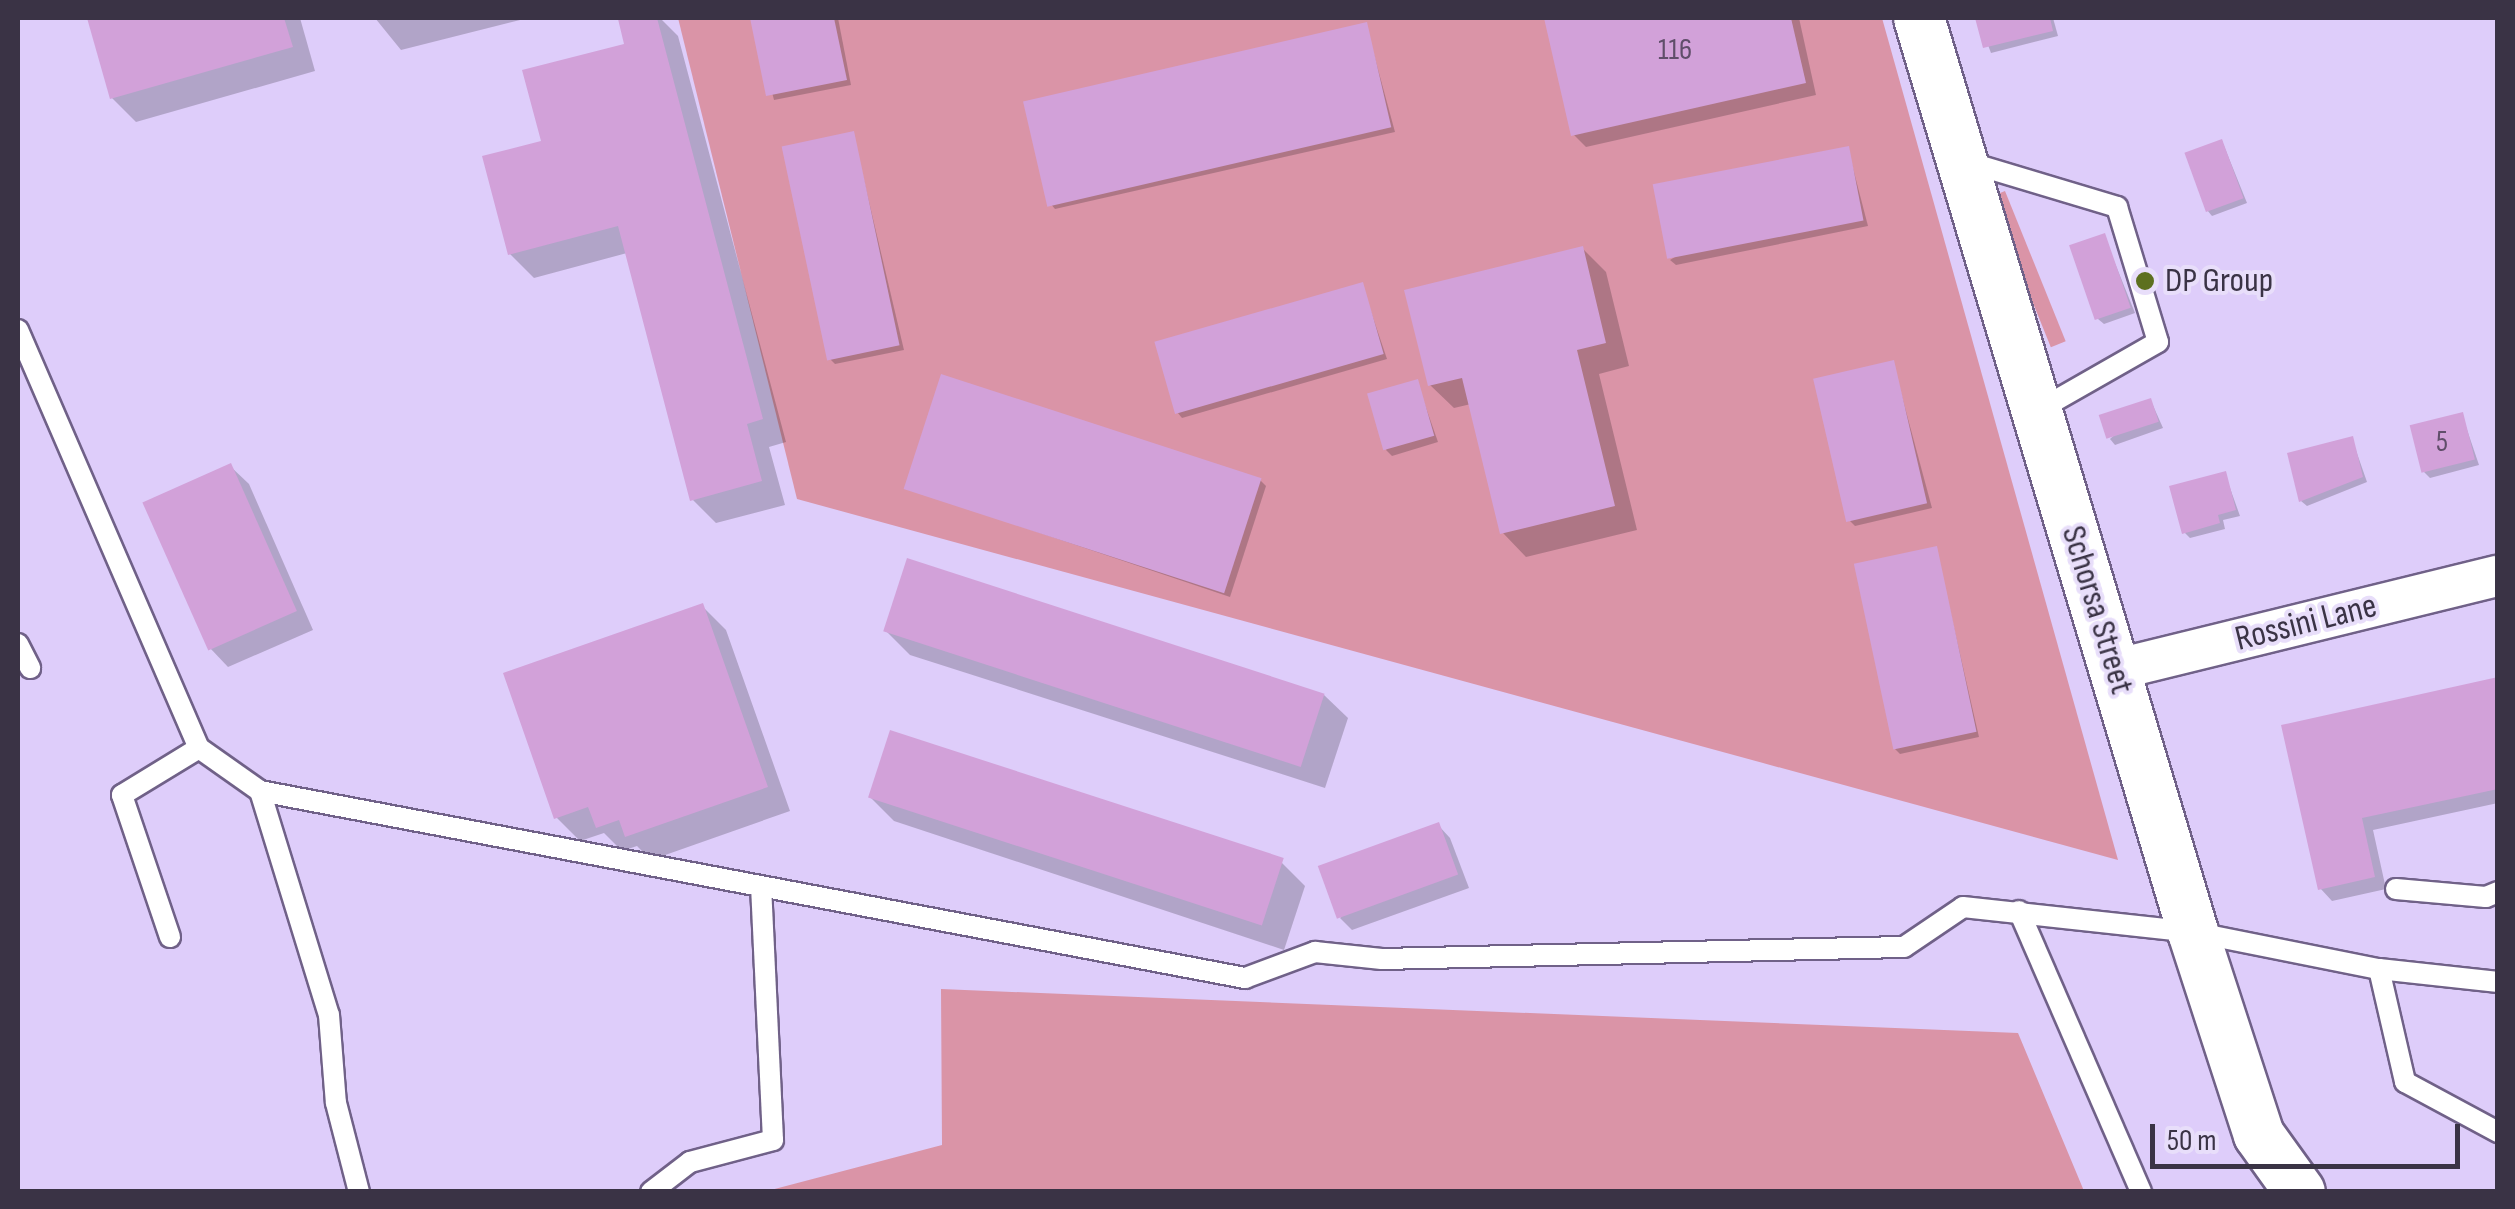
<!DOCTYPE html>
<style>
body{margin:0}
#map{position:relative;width:2515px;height:1209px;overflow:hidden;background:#decdfa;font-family:"Sofia Sans Condensed",sans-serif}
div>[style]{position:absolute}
.green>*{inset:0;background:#da94a7;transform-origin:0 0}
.shadow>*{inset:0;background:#0003}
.building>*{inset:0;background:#d2a1d9;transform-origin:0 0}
.roads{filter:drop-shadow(2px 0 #706188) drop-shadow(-2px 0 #706188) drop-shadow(0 2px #706188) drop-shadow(0 -2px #706188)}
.service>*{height:20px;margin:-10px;padding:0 10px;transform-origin:10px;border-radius:10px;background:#fff}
.minor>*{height:40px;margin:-20px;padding:0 20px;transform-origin:20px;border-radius:20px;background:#fff}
.tertiary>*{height:50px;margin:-25px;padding:0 25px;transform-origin:25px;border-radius:25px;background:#fff}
.dots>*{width:28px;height:28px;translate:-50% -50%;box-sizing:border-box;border:5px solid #e8defa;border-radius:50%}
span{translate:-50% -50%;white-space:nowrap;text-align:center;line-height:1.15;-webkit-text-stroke:8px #e8defa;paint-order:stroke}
.number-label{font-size:30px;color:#604e6a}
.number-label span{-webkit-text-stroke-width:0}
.poi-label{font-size:35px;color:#3a3345}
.left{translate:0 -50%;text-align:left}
.street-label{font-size:35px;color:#3a3345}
.frame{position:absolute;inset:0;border:20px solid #3a3345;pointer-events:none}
.scale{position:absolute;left:2150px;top:1124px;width:310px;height:45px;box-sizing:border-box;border:5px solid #3a3345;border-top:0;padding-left:12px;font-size:30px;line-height:35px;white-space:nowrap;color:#3a3345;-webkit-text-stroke:8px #e8defa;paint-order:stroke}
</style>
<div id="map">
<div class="green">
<i style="clip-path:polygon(678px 18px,1882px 18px,2118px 860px,797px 499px)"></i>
<i style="left:2005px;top:191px;width:162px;height:16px;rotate:68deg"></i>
<i style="clip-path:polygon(941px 989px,2018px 1033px,2084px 1191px,767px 1191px,942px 1145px)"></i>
</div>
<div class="shadow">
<i style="clip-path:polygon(89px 18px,300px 18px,315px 71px,136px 122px,112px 98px)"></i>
<i style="clip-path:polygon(375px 18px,528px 18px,401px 50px)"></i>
<i style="clip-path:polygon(660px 18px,678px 36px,786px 442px,769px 447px,785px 505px,716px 523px,692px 499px,627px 253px,534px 278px,510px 254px,544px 142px,627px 45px,621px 21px)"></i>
<i style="clip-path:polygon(753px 18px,838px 18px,851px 85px,774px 100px)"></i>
<i style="clip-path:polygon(1547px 18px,1799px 18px,1816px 95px,1586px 147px,1573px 134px)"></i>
<i style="clip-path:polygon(1978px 18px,2053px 18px,2058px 36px,1991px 53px)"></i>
<i style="clip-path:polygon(1366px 25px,1395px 132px,1055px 209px,1050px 203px)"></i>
<i style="clip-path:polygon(853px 134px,904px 350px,835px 364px,830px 359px)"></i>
<i style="clip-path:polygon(2222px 141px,2247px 203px,2212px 216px,2207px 210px)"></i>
<i style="clip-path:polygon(1848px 149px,1868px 226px,1676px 265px,1670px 260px)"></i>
<i style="clip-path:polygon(2104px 236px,2135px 313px,2104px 324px,2098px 319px)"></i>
<i style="clip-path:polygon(1582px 248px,1606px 272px,1629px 366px,1599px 374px,1637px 530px,1526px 557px,1503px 533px,1471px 404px,1454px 408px,1430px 385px)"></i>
<i style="clip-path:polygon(1362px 285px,1387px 359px,1182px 418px,1177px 412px)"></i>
<i style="clip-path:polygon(1893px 363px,1932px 508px,1855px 526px,1850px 521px)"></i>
<i style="clip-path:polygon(1417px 382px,1438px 442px,1392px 456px,1386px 450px)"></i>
<i style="clip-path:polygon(2151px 401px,2163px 428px,2115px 445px,2110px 439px)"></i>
<i style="clip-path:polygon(2462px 415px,2479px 465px,2430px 478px,2424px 472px)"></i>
<i style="clip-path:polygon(2352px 439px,2367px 482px,2307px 506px,2301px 501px)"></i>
<i style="clip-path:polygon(230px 466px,249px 484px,313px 630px,228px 667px,210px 648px)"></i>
<i style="clip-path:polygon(2225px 474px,2240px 516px,2223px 520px,2225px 529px,2190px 538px,2184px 532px)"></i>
<i style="clip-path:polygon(1260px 480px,1266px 486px,1230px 597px,907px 488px)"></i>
<i style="clip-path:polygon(1936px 549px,1979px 737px,1900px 754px,1894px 748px)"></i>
<i style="clip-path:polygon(702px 606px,726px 630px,790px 811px,651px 860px,637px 846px,622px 851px,604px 833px,580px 841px,556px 817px)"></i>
<i style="clip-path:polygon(886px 631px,1324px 695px,1348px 718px,1325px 788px,910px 655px)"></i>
<i style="clip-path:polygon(2498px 679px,2498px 803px,2373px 830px,2386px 889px,2332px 901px,2320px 888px,2284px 727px)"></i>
<i style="clip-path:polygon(870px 797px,1281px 862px,1305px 886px,1284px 950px,894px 821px)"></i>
<i style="clip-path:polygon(1438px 825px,1450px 838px,1469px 888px,1352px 930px,1340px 918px)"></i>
</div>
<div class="building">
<i style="clip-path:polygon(87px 18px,284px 18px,293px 47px,110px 99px)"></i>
<i style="clip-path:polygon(657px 18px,763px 419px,747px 424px,762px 481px,690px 501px,618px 226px,508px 255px,482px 156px,541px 141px,522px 70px,624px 44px,618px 19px)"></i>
<i style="clip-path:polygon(750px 18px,834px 18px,847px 80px,766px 96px)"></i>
<i style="clip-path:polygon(1544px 18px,1791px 18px,1806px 83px,1571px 136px)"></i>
<i style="clip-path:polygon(1975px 18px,2050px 18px,2053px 31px,1983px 48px)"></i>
<i style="left:1367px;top:22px;width:108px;height:353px;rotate:77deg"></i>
<i style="left:854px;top:131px;width:219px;height:74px;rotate:78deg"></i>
<i style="left:2222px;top:139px;width:63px;height:40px;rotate:70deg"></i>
<i style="left:1849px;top:146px;width:76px;height:200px;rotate:79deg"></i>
<i style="left:2105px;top:233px;width:79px;height:38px;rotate:71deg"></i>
<i style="clip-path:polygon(1583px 246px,1606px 343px,1577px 350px,1615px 506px,1500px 534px,1462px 378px,1428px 386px,1404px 290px)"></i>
<i style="left:1363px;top:282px;width:75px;height:217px;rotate:74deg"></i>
<i style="left:1894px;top:360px;width:147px;height:83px;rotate:77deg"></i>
<i style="left:941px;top:374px;width:337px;height:121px;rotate:18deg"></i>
<i style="left:1418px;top:379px;width:59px;height:53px;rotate:74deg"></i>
<i style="left:2151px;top:398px;width:25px;height:55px;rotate:72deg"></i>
<i style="left:2463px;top:412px;width:49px;height:55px;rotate:76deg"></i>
<i style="clip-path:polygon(2353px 436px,2363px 477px,2299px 502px,2287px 453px)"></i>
<i style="left:231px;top:463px;width:162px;height:97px;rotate:66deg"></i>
<i style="clip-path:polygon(2226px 471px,2236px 510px,2218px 515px,2220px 523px,2182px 534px,2169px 486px)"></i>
<i style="left:1937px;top:546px;width:190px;height:85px;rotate:78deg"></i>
<i style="left:907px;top:558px;width:439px;height:77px;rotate:18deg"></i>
<i style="clip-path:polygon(703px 603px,768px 787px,625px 837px,619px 820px,596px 828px,588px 807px,554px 819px,503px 673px)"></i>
<i style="clip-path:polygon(2498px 677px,2498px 789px,2362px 818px,2375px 877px,2318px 890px,2281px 725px)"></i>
<i style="left:890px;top:730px;width:414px;height:71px;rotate:18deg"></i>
<i style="left:1439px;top:822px;width:56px;height:129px;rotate:70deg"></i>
</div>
<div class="roads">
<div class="service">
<i style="left:1964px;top:161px;width:160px;rotate:16.7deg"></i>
<i style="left:2117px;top:207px;width:141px;rotate:73.1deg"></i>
<i style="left:2158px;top:342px;width:139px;rotate:150.3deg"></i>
<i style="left:18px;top:330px;width:456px;rotate:66.6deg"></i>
<i style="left:199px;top:748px;width:75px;rotate:35.2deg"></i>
<i style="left:260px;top:791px;width:1003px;rotate:10.75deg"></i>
<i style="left:1245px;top:978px;width:75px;rotate:-20.4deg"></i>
<i style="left:1315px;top:952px;width:67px;rotate:6deg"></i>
<i style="left:1382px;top:959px;width:522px;rotate:-1.32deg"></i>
<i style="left:1904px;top:947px;width:71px;rotate:-34.1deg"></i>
<i style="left:1963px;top:907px;width:231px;rotate:6.2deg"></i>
<i style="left:2193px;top:932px;width:190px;rotate:11.3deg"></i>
<i style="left:2379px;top:969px;width:120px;rotate:6.2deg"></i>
<i style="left:18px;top:644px;width:27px;rotate:63deg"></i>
<i style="left:260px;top:791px;width:234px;rotate:72.9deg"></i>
<i style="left:329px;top:1015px;width:88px;rotate:85.5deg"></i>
<i style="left:336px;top:1103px;width:92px;rotate:75.5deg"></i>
<i style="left:2396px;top:889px;width:90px;rotate:5.1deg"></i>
<i style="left:2486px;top:897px;width:13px;rotate:-23deg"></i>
<i style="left:2019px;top:911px;width:306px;rotate:66.5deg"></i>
<i style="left:170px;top:937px;width:150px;rotate:-108.7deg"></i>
<i style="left:122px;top:795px;width:90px;rotate:-31.4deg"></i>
<i style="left:2379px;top:969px;width:116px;rotate:77deg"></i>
<i style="left:2405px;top:1082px;width:106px;rotate:28.3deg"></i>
<i style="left:651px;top:1192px;width:49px;rotate:-37.6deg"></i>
<i style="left:690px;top:1162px;width:86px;rotate:-14.8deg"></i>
<i style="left:773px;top:1140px;width:252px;rotate:-92.7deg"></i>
</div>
<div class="minor">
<i style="left:2114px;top:670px;width:395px;rotate:-13.8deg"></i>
</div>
<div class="tertiary">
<i style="left:1919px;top:18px;width:954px;rotate:73.31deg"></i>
<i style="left:2193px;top:932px;width:213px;rotate:72deg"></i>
<i style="left:2259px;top:1135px;width:70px;rotate:54.3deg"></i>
</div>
</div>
<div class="dots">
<i style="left:2145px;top:281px;background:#5d701f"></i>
</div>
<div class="number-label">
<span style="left:1675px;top:50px">116</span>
<span style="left:2442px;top:442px">5</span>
</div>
<div class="poi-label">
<span class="left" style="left:2165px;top:281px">DP Group</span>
</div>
<div class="street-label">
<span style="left:2097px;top:610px;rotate:73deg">Schorsa Street</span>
<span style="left:2306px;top:623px;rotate:-14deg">Rossini Lane</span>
</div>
<div class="frame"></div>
<div class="scale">50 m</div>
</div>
